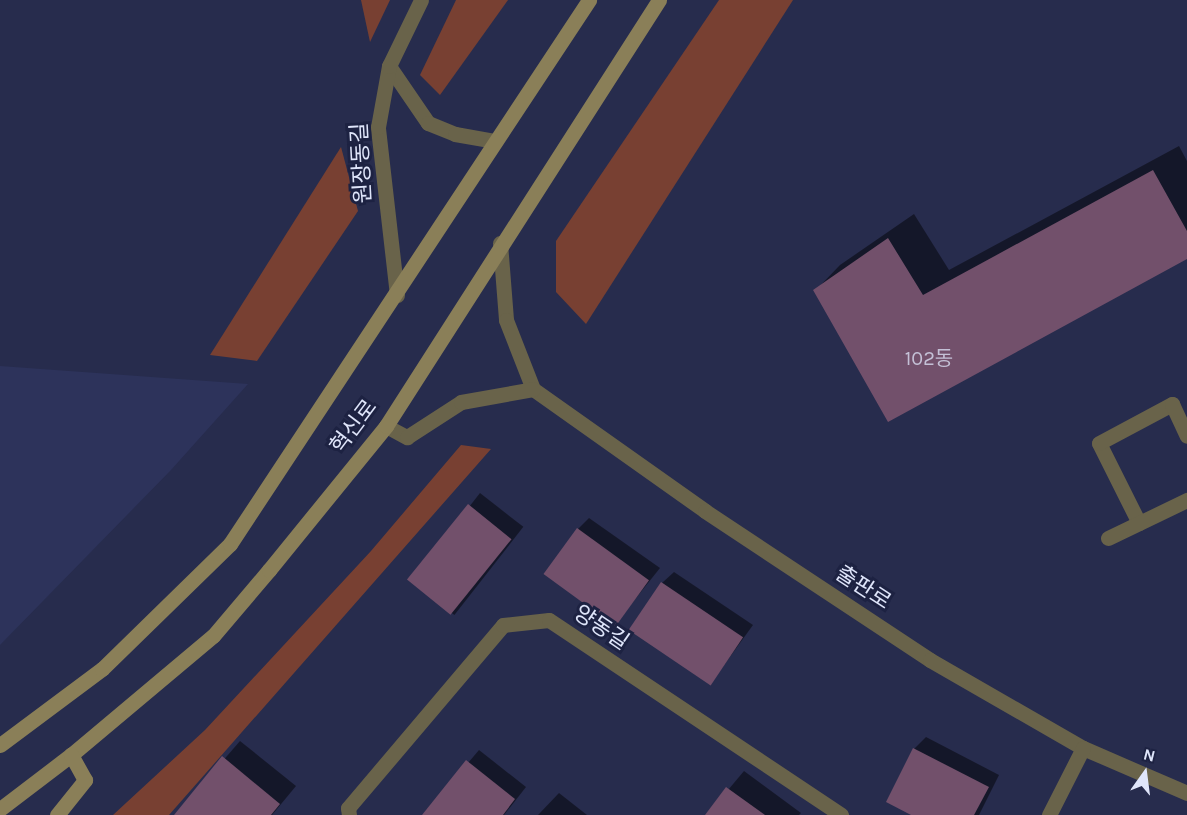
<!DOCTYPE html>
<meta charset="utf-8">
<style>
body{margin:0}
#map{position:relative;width:1187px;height:815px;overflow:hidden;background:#272c4d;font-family:Karla,"Noto Sans KR",sans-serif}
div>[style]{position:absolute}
.built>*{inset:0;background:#2d335b}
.green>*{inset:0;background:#784032}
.shadow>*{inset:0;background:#0007;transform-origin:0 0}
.building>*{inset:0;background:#72506b;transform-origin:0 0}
.lane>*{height:15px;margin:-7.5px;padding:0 7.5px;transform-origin:7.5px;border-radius:7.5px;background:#69634a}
.street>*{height:15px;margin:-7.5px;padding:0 7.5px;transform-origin:7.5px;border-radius:7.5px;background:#69634a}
.secondary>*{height:15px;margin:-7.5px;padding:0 7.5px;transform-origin:7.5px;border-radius:7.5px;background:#8a7f58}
span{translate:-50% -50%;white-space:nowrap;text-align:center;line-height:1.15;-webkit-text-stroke:6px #1d2242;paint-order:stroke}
.number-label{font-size:20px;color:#c4c0d6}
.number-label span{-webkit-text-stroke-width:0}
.street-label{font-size:22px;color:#dfe5fa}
.north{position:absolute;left:1115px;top:743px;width:60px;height:60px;-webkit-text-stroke:4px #1d2242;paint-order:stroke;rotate:14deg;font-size:16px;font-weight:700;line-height:24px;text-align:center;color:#dfe5fa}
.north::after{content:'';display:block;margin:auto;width:21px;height:27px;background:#dfe5fa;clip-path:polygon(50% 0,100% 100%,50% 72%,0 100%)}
</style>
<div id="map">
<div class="built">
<i style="clip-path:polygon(0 366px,248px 384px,171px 470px,0 645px)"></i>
</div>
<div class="green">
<i style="clip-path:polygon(361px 0,390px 0,370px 42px)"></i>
<i style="clip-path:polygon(456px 0,508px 0,440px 95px,420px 75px)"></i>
<i style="clip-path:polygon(719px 0,793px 0,586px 324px,556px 292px,556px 241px)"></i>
<i style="clip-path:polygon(341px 147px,358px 211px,257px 361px,210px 355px)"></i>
<i style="clip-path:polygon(461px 445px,491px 449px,169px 815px,113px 815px,205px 730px,371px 551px)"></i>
</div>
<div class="shadow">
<i style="clip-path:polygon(1179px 146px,1187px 161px,1187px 258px,889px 420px,815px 291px,840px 265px,914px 214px,949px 270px)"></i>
<i style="left:480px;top:493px;width:55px;height:112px;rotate:38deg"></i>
<i style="clip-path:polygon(589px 518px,660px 568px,616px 623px,578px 529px)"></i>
<i style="clip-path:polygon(674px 572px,753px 625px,711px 683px,662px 583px)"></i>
<i style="clip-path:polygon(926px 737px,999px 775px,979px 815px,914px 815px,888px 802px,914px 749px)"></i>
<i style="clip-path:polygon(240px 741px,296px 786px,272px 815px,176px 815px)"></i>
<i style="clip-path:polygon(479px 750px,526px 787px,504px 815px,424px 815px)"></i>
<i style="clip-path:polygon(744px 771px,801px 813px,799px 815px,707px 815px)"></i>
<i style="clip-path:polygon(559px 793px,587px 815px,538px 815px)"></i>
</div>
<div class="building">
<i style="clip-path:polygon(1153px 170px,1187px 231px,1187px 259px,888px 422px,813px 290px,888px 238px,923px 295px)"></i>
<i style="left:468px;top:504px;width:56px;height:97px;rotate:39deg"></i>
<i style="left:577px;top:528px;width:89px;height:57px;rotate:36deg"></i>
<i style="left:661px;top:582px;width:99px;height:58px;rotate:34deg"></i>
<i style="clip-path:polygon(913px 748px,989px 787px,974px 815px,911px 815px,886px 802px)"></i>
<i style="clip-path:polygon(222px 756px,280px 804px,271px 815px,174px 815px)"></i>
<i style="clip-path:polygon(466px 760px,515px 799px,503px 815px,422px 815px)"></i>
<i style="clip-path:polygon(726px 787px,765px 815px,705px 815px)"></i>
</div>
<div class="lane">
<i style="left:1139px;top:523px;width:89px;rotate:-116.6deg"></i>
<i style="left:1099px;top:443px;width:83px;rotate:-28.1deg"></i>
<i style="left:1172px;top:404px;width:35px;rotate:65deg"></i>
<i style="left:1108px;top:538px;width:88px;rotate:-25.7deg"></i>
</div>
<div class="street">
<i style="left:389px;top:66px;width:69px;rotate:55.6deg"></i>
<i style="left:428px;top:123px;width:29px;rotate:22deg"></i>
<i style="left:455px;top:134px;width:41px;rotate:9.9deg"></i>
<i style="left:500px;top:243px;width:77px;rotate:85.5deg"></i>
<i style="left:506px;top:320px;width:74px;rotate:68.6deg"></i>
<i style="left:533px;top:389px;width:211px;rotate:35.3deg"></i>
<i style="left:705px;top:511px;width:270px;rotate:33.5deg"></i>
<i style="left:930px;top:660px;width:177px;rotate:29.9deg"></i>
<i style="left:1083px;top:748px;width:113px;rotate:23.4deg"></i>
<i style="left:397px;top:295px;width:169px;rotate:-96.5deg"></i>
<i style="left:378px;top:127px;width:62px;rotate:-79.8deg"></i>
<i style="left:389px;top:66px;width:73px;rotate:-64.1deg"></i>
<i style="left:386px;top:426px;width:24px;rotate:28deg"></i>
<i style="left:407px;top:437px;width:64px;rotate:-32.9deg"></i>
<i style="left:461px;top:402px;width:73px;rotate:-10.2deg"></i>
<i style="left:349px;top:815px;width:7px;rotate:-98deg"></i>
<i style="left:348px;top:808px;width:240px;rotate:-49.7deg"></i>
<i style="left:503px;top:625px;width:46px;rotate:-6.2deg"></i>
<i style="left:549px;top:620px;width:351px;rotate:33.7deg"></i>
<i style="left:1049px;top:815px;width:75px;rotate:-63.1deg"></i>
</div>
<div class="secondary">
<i style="left:0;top:745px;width:127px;rotate:-36.7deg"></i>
<i style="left:102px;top:669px;width:179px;rotate:-44.3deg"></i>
<i style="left:230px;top:544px;width:652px;rotate:-56.58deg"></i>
<i style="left:0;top:809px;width:89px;rotate:-37.3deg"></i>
<i style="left:71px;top:755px;width:185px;rotate:-40deg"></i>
<i style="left:213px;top:636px;width:87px;rotate:-49.7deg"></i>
<i style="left:269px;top:570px;width:186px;rotate:-50.9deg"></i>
<i style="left:386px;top:426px;width:506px;rotate:-57.35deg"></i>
<i style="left:57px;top:815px;width:45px;rotate:-51.3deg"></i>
<i style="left:85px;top:780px;width:29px;rotate:-119deg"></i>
</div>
<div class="number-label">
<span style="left:929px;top:358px">102동</span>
</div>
<div class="street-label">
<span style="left:362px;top:163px;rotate:-93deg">원장동길</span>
<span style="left:354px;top:427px;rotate:-53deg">혁신로</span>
<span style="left:863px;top:588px;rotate:33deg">출판로</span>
<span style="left:601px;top:628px;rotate:34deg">양동길</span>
</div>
<div class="north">N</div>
</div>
